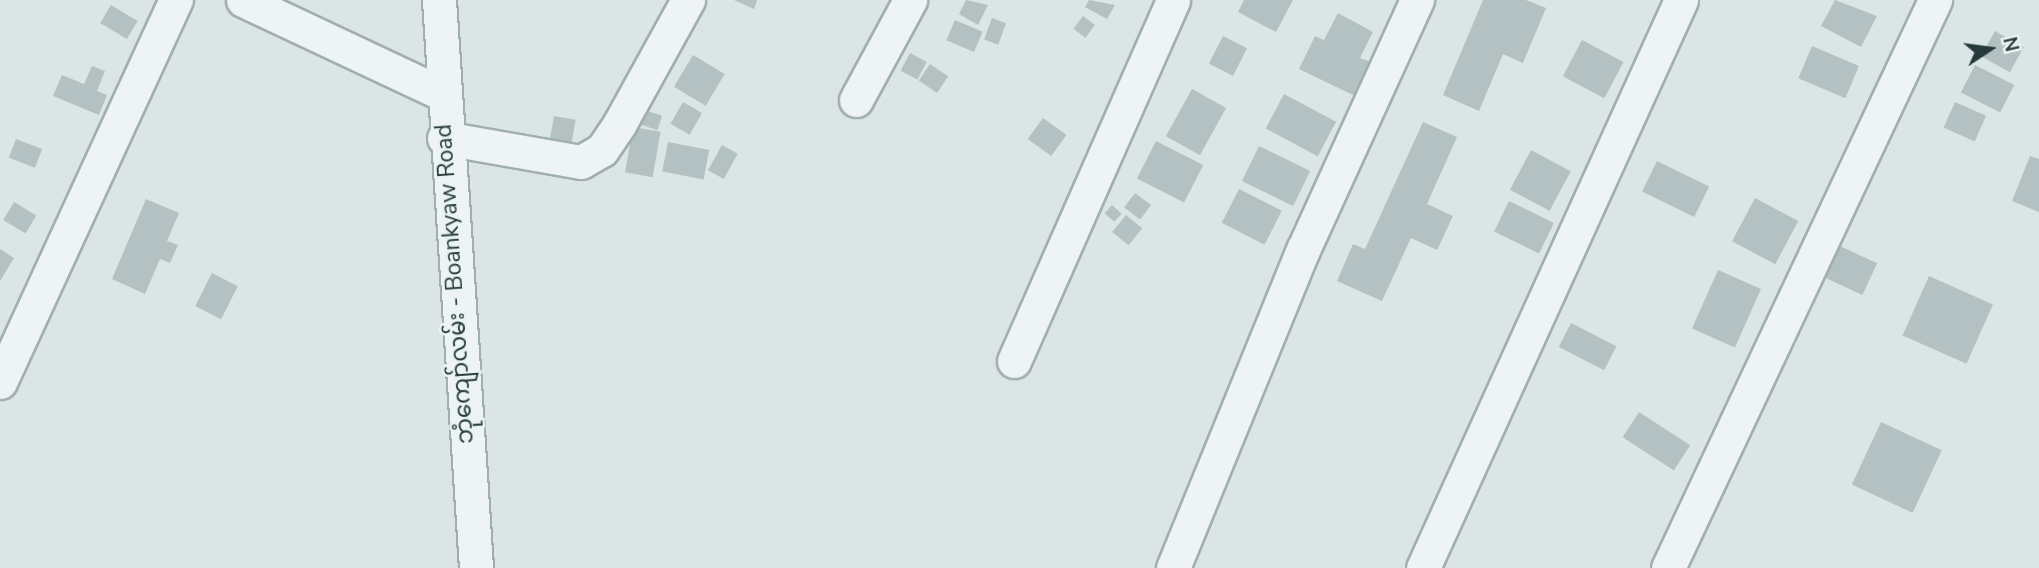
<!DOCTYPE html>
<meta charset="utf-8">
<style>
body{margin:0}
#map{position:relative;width:2039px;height:568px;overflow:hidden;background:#dbe5e5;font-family:"Nunito Sans","Noto Sans Myanmar",sans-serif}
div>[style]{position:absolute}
.building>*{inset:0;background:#b3c1c2;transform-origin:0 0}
.roads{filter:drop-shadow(2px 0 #a1aeaf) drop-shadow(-2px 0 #a1aeaf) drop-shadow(0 2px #a1aeaf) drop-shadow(0 -2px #a1aeaf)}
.minor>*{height:33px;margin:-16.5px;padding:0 16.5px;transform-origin:16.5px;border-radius:16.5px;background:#eef3f4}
span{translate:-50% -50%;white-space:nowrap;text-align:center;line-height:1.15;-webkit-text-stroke:5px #eaf3f3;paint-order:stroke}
.street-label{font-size:23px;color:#26393b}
.north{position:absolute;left:1955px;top:14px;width:70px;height:70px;-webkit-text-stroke:5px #eaf3f3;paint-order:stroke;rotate:77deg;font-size:19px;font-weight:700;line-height:28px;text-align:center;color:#26393b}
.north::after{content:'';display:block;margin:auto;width:24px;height:32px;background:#26393b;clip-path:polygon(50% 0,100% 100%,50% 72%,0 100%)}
</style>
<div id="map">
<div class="building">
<i style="clip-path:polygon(734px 0,757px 0,754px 9px)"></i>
<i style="clip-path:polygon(966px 0,988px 5px,978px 25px,959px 14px)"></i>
<i style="clip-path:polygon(1089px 0,1115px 5px,1107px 19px,1085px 7px)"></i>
<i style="clip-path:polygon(1244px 0,1293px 0,1276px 32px,1238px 12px)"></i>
<i style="clip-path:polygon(1483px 0,1526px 0,1546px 8px,1523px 63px,1503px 54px,1479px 111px,1443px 95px)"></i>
<i style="clip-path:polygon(1835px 0,1877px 16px,1861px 47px,1821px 26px)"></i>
<i style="left:111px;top:5px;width:31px;height:21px;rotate:31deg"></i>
<i style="clip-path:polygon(1338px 13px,1373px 32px,1360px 58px,1371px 62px,1355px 96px,1299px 69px,1315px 36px,1324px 40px)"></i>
<i style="left:1083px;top:16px;width:15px;height:16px;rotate:37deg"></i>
<i style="left:992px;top:18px;width:15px;height:23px;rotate:20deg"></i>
<i style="left:955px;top:20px;width:30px;height:22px;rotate:23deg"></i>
<i style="left:1995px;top:31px;width:33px;height:29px;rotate:29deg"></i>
<i style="left:1223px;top:36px;width:27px;height:31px;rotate:27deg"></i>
<i style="left:1582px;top:40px;width:47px;height:41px;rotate:28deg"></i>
<i style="left:1812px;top:46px;width:51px;height:35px;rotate:23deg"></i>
<i style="left:910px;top:53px;width:19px;height:20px;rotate:28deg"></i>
<i style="left:693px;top:55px;width:37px;height:37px;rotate:31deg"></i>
<i style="left:930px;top:64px;width:22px;height:20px;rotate:34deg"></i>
<i style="left:1975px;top:65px;width:44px;height:31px;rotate:27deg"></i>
<i style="clip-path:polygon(92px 66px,105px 71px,97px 91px,107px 95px,99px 115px,53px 96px,62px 75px,84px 84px)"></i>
<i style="left:1192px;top:89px;width:39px;height:54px;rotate:29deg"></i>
<i style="left:1284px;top:94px;width:59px;height:39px;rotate:28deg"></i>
<i style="left:683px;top:102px;width:22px;height:25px;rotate:30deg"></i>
<i style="left:1955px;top:102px;width:34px;height:28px;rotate:24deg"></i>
<i style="left:644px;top:110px;width:19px;height:15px;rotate:18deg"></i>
<i style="left:554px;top:116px;width:22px;height:25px;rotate:10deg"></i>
<i style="left:1043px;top:118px;width:29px;height:26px;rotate:36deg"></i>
<i style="clip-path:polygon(1423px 122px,1457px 137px,1427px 204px,1453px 216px,1437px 250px,1411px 238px,1382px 301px,1337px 281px,1353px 244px,1365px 249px)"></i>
<i style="left:633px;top:127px;width:28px;height:46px;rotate:10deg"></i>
<i style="left:16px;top:139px;width:28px;height:20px;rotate:21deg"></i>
<i style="left:1156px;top:141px;width:53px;height:42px;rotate:27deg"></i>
<i style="left:668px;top:142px;width:42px;height:30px;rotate:11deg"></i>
<i style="left:722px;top:145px;width:18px;height:29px;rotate:29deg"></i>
<i style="left:1259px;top:146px;width:57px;height:39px;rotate:26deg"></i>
<i style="left:1531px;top:150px;width:45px;height:45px;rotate:28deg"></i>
<i style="clip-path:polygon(2030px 156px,2039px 159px,2039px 212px,2012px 201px)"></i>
<i style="left:1657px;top:161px;width:58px;height:34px;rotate:26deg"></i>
<i style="left:1239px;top:189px;width:48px;height:38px;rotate:27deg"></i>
<i style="left:1135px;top:193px;width:20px;height:18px;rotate:37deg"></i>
<i style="left:1755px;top:198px;width:49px;height:49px;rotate:28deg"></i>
<i style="clip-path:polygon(146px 199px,179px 213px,167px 241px,178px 245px,170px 263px,160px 259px,145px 294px,112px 279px)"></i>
<i style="left:1509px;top:201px;width:50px;height:34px;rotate:26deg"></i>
<i style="left:14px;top:202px;width:26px;height:21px;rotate:31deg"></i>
<i style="left:1112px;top:205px;width:13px;height:11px;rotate:42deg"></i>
<i style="left:1126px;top:215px;width:21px;height:22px;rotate:39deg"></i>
<i style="left:1840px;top:246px;width:41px;height:35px;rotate:25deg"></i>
<i style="clip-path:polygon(0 249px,14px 258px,0 281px)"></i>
<i style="left:1718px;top:270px;width:47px;height:64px;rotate:24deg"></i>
<i style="left:212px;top:273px;width:29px;height:37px;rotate:27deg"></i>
<i style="left:1929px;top:276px;width:70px;height:65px;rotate:24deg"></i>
<i style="left:1571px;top:323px;width:51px;height:27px;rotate:27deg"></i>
<i style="left:1639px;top:412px;width:61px;height:30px;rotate:33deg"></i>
<i style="left:1881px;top:422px;width:67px;height:69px;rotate:25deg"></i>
</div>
<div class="roads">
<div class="minor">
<i style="left:243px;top:0;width:221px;rotate:25.2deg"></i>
<i style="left:439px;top:0;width:569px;rotate:86.27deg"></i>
<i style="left:856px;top:100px;width:114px;rotate:-61.6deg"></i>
<i style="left:444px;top:138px;width:139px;rotate:9.9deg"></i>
<i style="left:581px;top:162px;width:24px;rotate:-30deg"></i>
<i style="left:602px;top:150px;width:32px;rotate:-56deg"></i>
<i style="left:620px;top:123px;width:141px;rotate:-61.1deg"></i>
<i style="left:1014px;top:361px;width:394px;rotate:-66.2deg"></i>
<i style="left:0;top:382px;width:421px;rotate:-65.3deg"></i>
<i style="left:1173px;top:568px;width:344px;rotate:-67.8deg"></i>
<i style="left:1303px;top:250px;width:275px;rotate:-65.5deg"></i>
<i style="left:1423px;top:568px;width:624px;rotate:-65.57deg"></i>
<i style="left:1668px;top:568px;width:628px;rotate:-64.82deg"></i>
</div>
</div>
<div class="street-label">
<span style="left:455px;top:284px;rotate:-94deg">ဘုံကျော်လမ်း - Boankyaw Road</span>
</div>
<div class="north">N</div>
</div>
